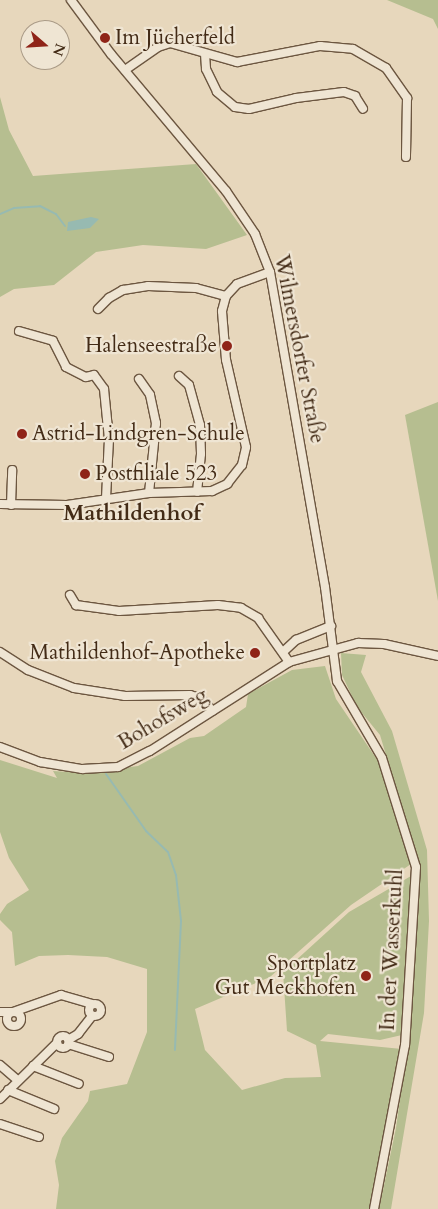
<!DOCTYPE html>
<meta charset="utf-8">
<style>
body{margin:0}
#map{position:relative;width:438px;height:1209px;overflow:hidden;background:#e7d7bc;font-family:Cardo,serif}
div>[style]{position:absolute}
.green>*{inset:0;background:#b6be90}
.water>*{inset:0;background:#97bab1}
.stream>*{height:2px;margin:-1px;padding:0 1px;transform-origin:1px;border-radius:1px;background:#97bab1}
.roads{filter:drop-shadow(1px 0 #6c5640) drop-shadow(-1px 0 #6c5640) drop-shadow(0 1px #6c5640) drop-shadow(0 -1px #6c5640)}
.minor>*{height:8px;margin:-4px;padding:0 4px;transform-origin:4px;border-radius:4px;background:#efe5d3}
.minor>.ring{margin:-4px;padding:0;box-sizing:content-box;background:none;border:8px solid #efe5d3;border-radius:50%}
.dots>*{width:14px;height:14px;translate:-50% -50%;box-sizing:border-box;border:2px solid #efe5d3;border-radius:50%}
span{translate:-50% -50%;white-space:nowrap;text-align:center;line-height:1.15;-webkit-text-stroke:4.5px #efe5d3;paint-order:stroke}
.poi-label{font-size:21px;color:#432b16}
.left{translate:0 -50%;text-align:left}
.right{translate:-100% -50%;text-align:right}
.street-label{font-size:21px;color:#432b16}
.neighbourhood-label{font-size:22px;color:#432b16;font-weight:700}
.north{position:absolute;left:20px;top:20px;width:50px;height:50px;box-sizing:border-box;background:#efe5d3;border:1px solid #aa9b87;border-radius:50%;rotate:109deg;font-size:14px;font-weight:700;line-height:20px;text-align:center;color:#432b16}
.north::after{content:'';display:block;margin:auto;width:18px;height:22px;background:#8f2418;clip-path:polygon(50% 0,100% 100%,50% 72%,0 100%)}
</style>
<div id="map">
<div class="green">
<i style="clip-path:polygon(387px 0,438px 0,438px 29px,433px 19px)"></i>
<i style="clip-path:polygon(0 97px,9px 130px,33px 176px,196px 164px,247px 235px,206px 249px,143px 245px,96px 252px,54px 285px,14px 289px,0 297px)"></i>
<i style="clip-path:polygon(438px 402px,438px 601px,405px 415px)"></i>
<i style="clip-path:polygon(341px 653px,366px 655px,361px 672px,392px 731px,427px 850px,429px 921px,424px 1013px,391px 1209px,379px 1209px,396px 1128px,412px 1012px,420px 868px,380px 735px,357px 707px,342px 675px)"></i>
<i style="clip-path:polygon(325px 666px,336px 699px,380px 764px,411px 864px,351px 905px,270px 977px,195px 1009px,205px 1050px,242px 1090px,285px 1078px,321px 1077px,316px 1045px,287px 1031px,283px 972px,349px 912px,411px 876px,402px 1035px,380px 1040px,328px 1034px,320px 1041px,402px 1049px,371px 1209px,56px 1209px,59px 1185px,55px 1161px,62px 1138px,88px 1101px,90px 1091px,127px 1084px,147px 1032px,147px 969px,107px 957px,68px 955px,39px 956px,15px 966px,12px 932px,0 920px,0 914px,7px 904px,29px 890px,9px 858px,0 832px,0 760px,57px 778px,53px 771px,84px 773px,138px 766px,190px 738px,204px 736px,246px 707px,248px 694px,292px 670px)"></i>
</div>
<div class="water">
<i style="clip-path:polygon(91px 217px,99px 219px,90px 228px,67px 231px,68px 222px)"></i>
</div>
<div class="stream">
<i style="left:0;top:214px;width:15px;rotate:-23deg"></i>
<i style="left:14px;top:208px;width:26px;rotate:-4deg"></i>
<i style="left:40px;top:206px;width:18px;rotate:27deg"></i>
<i style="left:56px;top:214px;width:15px;rotate:53deg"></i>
<i style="left:106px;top:774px;width:70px;rotate:54.9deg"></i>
<i style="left:146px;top:831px;width:30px;rotate:44deg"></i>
<i style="left:168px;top:852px;width:24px;rotate:71deg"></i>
<i style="left:176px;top:875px;width:46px;rotate:83.8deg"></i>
<i style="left:181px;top:921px;width:129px;rotate:92.7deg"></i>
</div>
<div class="roads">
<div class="minor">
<i style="left:71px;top:0;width:67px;rotate:53.5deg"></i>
<i style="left:111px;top:54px;width:179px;rotate:50deg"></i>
<i style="left:226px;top:191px;width:52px;rotate:56deg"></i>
<i style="left:255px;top:234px;width:41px;rotate:68.5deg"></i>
<i style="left:270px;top:272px;width:320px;rotate:80.1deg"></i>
<i style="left:325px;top:587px;width:95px;rotate:82.7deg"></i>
<i style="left:337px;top:681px;width:89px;rotate:59.7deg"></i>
<i style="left:382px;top:758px;width:114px;rotate:72.7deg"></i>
<i style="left:416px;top:867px;width:178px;rotate:93.5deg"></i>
<i style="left:405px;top:1045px;width:167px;rotate:100.7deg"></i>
<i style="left:205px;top:54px;width:15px;rotate:86deg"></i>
<i style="left:206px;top:69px;width:25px;rotate:64deg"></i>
<i style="left:217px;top:92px;width:23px;rotate:40deg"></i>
<i style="left:235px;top:107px;width:14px;rotate:8deg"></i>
<i style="left:249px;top:109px;width:48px;rotate:-13.2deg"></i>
<i style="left:296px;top:98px;width:48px;rotate:-7.1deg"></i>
<i style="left:344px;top:92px;width:12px;rotate:20deg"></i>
<i style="left:355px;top:96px;width:15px;rotate:58deg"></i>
<i style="left:125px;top:70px;width:40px;rotate:-34.9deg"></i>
<i style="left:158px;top:47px;width:13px;rotate:-18deg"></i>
<i style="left:170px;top:43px;width:70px;rotate:15.8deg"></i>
<i style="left:237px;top:62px;width:85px;rotate:-10.9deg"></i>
<i style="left:320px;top:46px;width:33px;rotate:5deg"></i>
<i style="left:353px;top:49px;width:38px;rotate:30deg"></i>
<i style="left:386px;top:68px;width:37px;rotate:55deg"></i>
<i style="left:407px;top:98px;width:59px;rotate:91deg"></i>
<i style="left:98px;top:309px;width:16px;rotate:-45deg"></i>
<i style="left:109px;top:298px;width:16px;rotate:-30deg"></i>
<i style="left:123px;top:290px;width:25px;rotate:-9deg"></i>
<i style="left:148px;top:286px;width:48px;rotate:2.4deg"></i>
<i style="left:196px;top:288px;width:31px;rotate:15deg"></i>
<i style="left:19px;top:331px;width:35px;rotate:16deg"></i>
<i style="left:53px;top:341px;width:29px;rotate:63deg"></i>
<i style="left:66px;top:367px;width:22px;rotate:27deg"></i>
<i style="left:86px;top:377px;width:8px;rotate:-14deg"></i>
<i style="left:94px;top:375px;width:17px;rotate:54deg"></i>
<i style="left:104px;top:389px;width:50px;rotate:84.3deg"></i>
<i style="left:109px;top:439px;width:60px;rotate:92.9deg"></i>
<i style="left:179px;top:376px;width:13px;rotate:42deg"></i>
<i style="left:189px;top:385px;width:41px;rotate:74.6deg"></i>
<i style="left:200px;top:425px;width:29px;rotate:88deg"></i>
<i style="left:201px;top:454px;width:38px;rotate:96deg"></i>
<i style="left:139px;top:379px;width:19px;rotate:55deg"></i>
<i style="left:150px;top:395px;width:29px;rotate:78deg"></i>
<i style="left:156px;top:423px;width:70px;rotate:95.7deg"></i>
<i style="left:0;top:504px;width:67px;rotate:0.9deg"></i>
<i style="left:67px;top:505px;width:83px;rotate:-8.3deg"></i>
<i style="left:149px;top:493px;width:63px;rotate:-1.8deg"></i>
<i style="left:212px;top:491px;width:17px;rotate:-25deg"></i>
<i style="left:227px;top:484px;width:24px;rotate:-52deg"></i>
<i style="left:242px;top:465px;width:18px;rotate:-77deg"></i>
<i style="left:246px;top:447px;width:89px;rotate:-102.9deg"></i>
<i style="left:226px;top:360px;width:49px;rotate:-94.7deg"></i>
<i style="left:222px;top:311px;width:16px;rotate:-75deg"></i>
<i style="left:226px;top:296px;width:16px;rotate:-47deg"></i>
<i style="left:237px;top:284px;width:35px;rotate:-20deg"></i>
<i style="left:11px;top:505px;width:35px;rotate:-88deg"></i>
<i style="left:70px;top:595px;width:12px;rotate:59deg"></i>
<i style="left:76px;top:605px;width:43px;rotate:7.9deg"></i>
<i style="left:119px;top:611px;width:99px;rotate:-3.5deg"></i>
<i style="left:218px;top:605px;width:23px;rotate:7deg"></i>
<i style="left:241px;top:608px;width:20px;rotate:30deg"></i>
<i style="left:258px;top:618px;width:54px;rotate:54.8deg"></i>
<i style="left:0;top:652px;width:33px;rotate:33deg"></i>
<i style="left:28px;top:670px;width:49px;rotate:21.4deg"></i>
<i style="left:74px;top:688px;width:52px;rotate:8.9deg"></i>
<i style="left:125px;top:696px;width:65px;rotate:-0.9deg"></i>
<i style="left:190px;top:695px;width:10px;rotate:17deg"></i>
<i style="left:200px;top:698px;width:18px;rotate:45deg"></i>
<i style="left:283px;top:652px;width:18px;rotate:-43deg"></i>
<i style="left:296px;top:640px;width:38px;rotate:-22deg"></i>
<i style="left:0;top:747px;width:43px;rotate:20.6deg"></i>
<i style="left:40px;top:762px;width:43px;rotate:9.5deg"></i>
<i style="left:82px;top:769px;width:36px;rotate:-3deg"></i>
<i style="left:118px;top:767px;width:36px;rotate:-27deg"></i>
<i style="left:150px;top:751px;width:165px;rotate:-32.6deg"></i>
<i style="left:289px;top:662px;width:72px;rotate:-15.4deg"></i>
<i style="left:358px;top:643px;width:26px;rotate:2deg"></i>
<i style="left:384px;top:644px;width:55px;rotate:12.5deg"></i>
<i class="ring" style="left:89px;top:1004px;width:4px;height:4px"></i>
<i style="left:0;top:1012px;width:13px"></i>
<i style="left:13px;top:1012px;width:51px;rotate:-19.5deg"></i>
<i style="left:61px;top:995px;width:32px;rotate:16deg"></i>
<i class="ring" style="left:7px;top:1012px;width:6px;height:6px"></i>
<i class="ring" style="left:57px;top:1036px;width:4px;height:4px"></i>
<i style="left:68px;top:1040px;width:12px;rotate:-31deg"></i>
<i style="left:78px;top:1034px;width:23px;rotate:-52deg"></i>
<i style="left:68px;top:1044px;width:43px;rotate:17.6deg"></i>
<i style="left:0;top:1065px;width:23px;rotate:41deg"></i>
<i style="left:33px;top:1066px;width:49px;rotate:21.4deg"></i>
<i style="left:8px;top:1090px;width:50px;rotate:22.4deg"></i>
<i style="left:0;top:1099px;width:80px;rotate:-44.5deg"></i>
<i style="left:0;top:1124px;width:41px;rotate:18.4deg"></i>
</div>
</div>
<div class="dots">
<i style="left:105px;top:38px;background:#8f2418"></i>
<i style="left:227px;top:346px;background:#8f2418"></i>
<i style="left:22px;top:434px;background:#8f2418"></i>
<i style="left:85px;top:474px;background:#8f2418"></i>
<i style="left:255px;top:653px;background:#8f2418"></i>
<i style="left:366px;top:976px;background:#8f2418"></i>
</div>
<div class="poi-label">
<span class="left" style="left:115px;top:38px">Im Jücherfeld</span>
<span class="right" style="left:217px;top:346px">Halenseestraße</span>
<span class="left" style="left:32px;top:434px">Astrid-Lindgren-Schule</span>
<span class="left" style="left:95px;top:474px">Postfiliale 523</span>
<span class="right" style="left:245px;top:653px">Mathildenhof-Apotheke</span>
<span class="right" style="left:356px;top:976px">Sportplatz<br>Gut Meckhofen</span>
</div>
<div class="street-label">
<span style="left:299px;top:349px;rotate:79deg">Wilmersdorfer Straße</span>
<span style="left:163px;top:719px;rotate:-31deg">Bohofsweg</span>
<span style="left:392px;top:950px;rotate:-87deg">In der Wasserkuhl</span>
</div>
<div class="neighbourhood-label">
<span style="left:132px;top:514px">Mathildenhof</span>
</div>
<div class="north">N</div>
</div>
